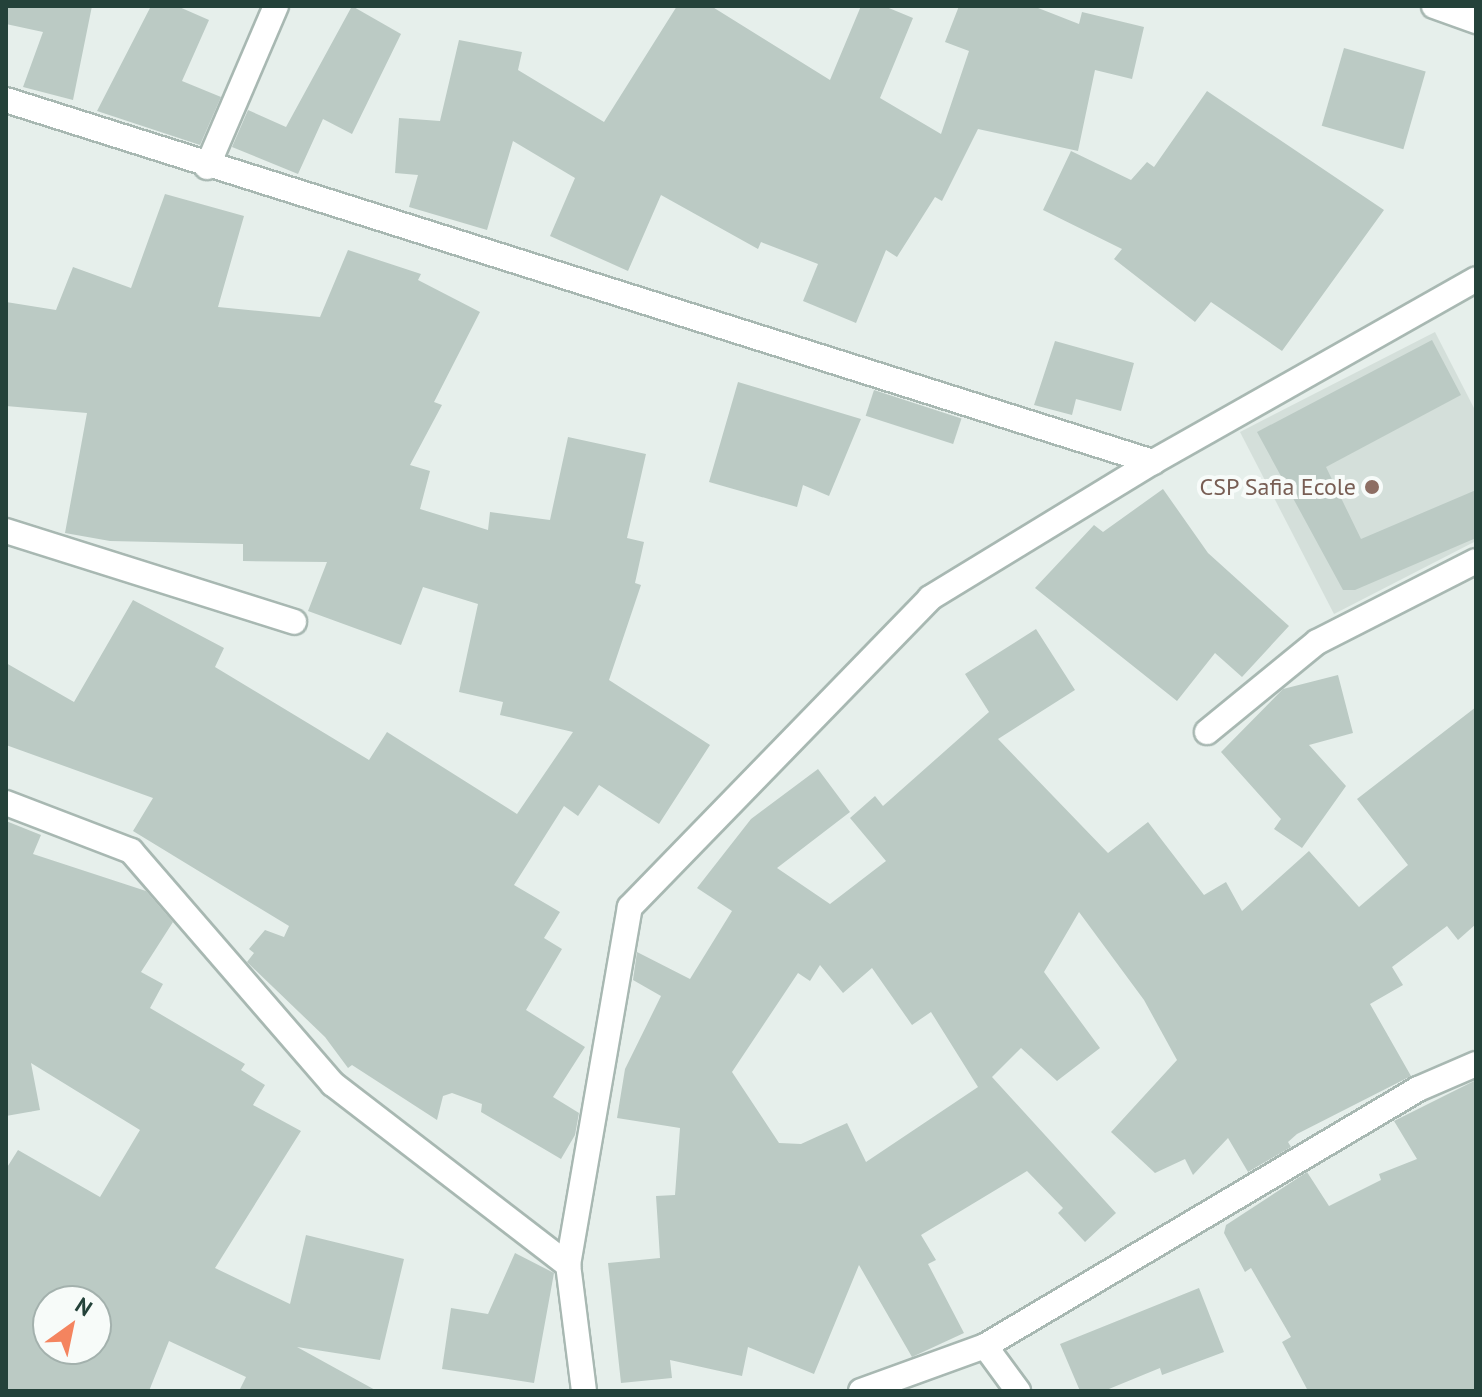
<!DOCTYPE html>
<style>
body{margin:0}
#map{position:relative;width:1482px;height:1397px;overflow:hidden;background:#e6efeb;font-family:"PT Sans",sans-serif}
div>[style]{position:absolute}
.built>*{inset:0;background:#d4dfda}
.building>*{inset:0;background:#bbcac4;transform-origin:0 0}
.roads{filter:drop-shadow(2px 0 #a8b8b2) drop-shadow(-2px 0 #a8b8b2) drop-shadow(0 2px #a8b8b2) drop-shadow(0 -2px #a8b8b2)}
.minor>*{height:24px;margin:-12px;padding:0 12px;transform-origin:12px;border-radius:12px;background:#fff}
.dots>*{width:22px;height:22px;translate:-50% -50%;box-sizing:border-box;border:4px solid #f7fbf9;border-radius:50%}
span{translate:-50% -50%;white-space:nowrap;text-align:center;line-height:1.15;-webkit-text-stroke:8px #f7fbf9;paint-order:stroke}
.education-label{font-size:24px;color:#785e54}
.right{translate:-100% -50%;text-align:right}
.frame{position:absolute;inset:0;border:8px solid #24423a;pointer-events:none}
.north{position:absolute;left:32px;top:1285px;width:80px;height:80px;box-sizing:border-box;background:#f7fbf9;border:2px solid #a3b1ad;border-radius:50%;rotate:33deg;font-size:22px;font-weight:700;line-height:32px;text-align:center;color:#24423a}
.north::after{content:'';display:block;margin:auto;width:28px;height:36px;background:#f4845f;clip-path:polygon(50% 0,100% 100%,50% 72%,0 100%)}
</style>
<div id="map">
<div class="built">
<i style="clip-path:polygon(1435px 332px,1476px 412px,1476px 541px,1334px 614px,1240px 432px)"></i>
</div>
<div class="building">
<i style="clip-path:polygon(6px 6px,92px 6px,73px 100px,23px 87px,43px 32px,6px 24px)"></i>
<i style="clip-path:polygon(151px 6px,177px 6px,209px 20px,182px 81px,221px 97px,200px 145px,97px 111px)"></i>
<i style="clip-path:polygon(352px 6px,401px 34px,352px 134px,323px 119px,298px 174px,232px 147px,248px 110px,286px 127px)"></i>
<i style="clip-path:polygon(677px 6px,711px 6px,830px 80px,861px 6px,884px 6px,913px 18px,880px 98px,941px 134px,969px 51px,945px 42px,959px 6px,1033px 6px,1079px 24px,1082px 12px,1144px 27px,1132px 79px,1095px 70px,1078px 151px,978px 129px,942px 201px,935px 197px,897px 257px,886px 250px,856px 323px,803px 301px,818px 264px,761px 242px,758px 249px,661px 195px,628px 271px,550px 236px,575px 178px,513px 141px,487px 230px,409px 207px,418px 175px,395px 173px,399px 118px,440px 121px,459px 40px,522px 52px,518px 70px,604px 122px)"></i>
<i style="left:1344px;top:48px;width:85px;height:81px;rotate:16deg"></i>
<i style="clip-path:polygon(1207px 91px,1384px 210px,1282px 351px,1211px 302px,1195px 322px,1114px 259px,1122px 249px,1043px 210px,1071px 151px,1131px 180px,1147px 162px,1154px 167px)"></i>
<i style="clip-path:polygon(165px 194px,244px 216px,218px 307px,320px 317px,348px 250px,421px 274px,418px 280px,480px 312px,434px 402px,442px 405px,410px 465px,430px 471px,420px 509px,488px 530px,490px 512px,550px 520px,568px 437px,646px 454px,627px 538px,644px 542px,635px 583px,641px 585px,609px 680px,710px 745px,659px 824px,599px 785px,578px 816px,564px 806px,514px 885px,560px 912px,544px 938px,562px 949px,526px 1010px,585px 1047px,553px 1097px,579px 1113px,575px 1135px,561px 1159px,481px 1112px,482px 1104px,452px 1093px,443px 1096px,437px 1120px,352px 1065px,348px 1068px,325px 1037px,247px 962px,254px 953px,249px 949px,265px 930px,284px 937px,289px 926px,133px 831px,153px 798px,6px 745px,6px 663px,74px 702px,133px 600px,224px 648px,215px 667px,369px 760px,387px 732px,517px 814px,573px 732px,500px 715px,503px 702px,459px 692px,478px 604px,423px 587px,401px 645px,308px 611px,327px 562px,243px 561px,243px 544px,110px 541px,65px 533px,87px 413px,6px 406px,6px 302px,56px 310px,73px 267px,131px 288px)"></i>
<i style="clip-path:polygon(1432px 340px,1461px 395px,1326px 467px,1361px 539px,1476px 490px,1476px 538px,1355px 590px,1343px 590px,1257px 432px)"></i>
<i style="clip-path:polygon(1055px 341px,1134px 363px,1121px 411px,1076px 399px,1072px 415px,1034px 405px)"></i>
<i style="clip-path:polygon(738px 382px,861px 419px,829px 496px,803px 485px,797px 507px,709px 482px)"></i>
<i style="left:874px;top:390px;width:92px;height:27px;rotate:18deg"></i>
<i style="clip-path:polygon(1163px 489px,1208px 553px,1289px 626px,1242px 677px,1215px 653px,1177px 701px,1035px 588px,1094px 525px,1103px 532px)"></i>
<i style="clip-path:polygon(evenodd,1036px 629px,1075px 690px,998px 739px,1108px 853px,1148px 822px,1204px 895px,1226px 882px,1242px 911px,1309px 851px,1359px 907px,1408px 865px,1357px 799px,1476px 707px,1476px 924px,1458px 940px,1447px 926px,1392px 967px,1403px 985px,1370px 1004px,1411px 1076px,1297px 1134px,1288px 1142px,1291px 1147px,1248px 1172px,1228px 1138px,1193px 1175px,1185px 1159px,1155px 1173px,1111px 1132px,1177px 1060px,1144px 1000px,1079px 912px,1044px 972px,1100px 1048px,1057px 1081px,1021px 1048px,988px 1081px,992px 1077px,1116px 1213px,1085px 1242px,1058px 1213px,1063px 1208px,1027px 1171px,921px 1235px,936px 1260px,928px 1264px,964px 1333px,912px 1357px,859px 1265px,814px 1374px,748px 1347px,742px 1376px,670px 1360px,672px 1378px,621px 1383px,608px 1263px,660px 1258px,656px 1196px,675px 1195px,680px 1128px,617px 1118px,625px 1069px,661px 996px,633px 980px,637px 952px,690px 979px,732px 911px,697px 888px,751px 819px,818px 769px,850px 812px,777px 868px,830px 904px,886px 861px,850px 818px,875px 796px,883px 806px,989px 712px,965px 674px,1036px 629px,820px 965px,843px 993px,872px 968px,912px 1025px,931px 1012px,978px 1087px,866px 1162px,847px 1123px,801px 1144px,779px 1143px,732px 1072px,798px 973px,810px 981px,820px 965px)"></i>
<i style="clip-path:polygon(1338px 675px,1353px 733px,1309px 745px,1346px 786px,1302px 848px,1274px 829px,1281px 819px,1221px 752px,1283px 689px)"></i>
<i style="clip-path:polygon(evenodd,6px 821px,41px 835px,33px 854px,146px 891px,173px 922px,141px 972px,163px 984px,150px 1008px,245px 1064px,241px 1070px,265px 1085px,253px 1105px,301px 1131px,215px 1268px,290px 1304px,306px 1235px,404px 1259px,380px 1360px,297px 1347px,377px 1391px,239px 1391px,246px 1377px,169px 1341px,149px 1391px,6px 1391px,6px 1169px,18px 1150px,100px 1197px,140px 1130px,31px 1063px,40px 1110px,6px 1116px,6px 821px,48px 1301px,96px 1301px,96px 1349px,48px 1349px,48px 1301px)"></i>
<i style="clip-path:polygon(1476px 1080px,1476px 1391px,1308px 1391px,1282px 1342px,1291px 1337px,1251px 1268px,1245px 1272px,1224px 1233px,1226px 1225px,1307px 1172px,1329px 1206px,1381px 1180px,1379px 1174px,1417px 1159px,1394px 1121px)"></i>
<i style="clip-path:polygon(515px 1253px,554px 1273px,534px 1383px,442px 1369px,451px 1308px,488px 1314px)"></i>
<i style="clip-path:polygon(1199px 1288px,1224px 1352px,1162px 1375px,1160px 1368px,1104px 1391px,1080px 1391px,1060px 1344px)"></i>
</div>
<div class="roads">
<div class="minor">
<i style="left:1434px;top:6px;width:45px;rotate:19.7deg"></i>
<i style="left:6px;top:100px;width:1203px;rotate:17.52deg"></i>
<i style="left:207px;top:167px;width:175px;rotate:-66.8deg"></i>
<i style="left:6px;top:531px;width:302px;rotate:17.5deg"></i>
<i style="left:1207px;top:732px;width:142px;rotate:-39.3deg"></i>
<i style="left:1317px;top:642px;width:178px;rotate:-27deg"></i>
<i style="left:6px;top:803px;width:134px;rotate:21deg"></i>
<i style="left:131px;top:851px;width:308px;rotate:49.1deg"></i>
<i style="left:333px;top:1084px;width:297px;rotate:37.6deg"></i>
<i style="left:985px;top:1346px;width:56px;rotate:53.7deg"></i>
<i style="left:584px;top:1391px;width:127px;rotate:-97.2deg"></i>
<i style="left:568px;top:1265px;width:363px;rotate:-80.2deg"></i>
<i style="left:630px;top:907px;width:431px;rotate:-45.8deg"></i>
<i style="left:930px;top:598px;width:261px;rotate:-31.4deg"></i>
<i style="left:1153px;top:462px;width:371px;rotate:-29.5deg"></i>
<i style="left:861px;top:1391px;width:132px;rotate:-19.9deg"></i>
<i style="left:985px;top:1346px;width:504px;rotate:-30.69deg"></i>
<i style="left:1418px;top:1089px;width:63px;rotate:-23.3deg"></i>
</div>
</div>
<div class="dots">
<i style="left:1372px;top:487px;background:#8d6e63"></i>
</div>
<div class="education-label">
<span class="right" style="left:1356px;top:487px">CSP Safia Ecole</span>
</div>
<div class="frame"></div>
<div class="north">N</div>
</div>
